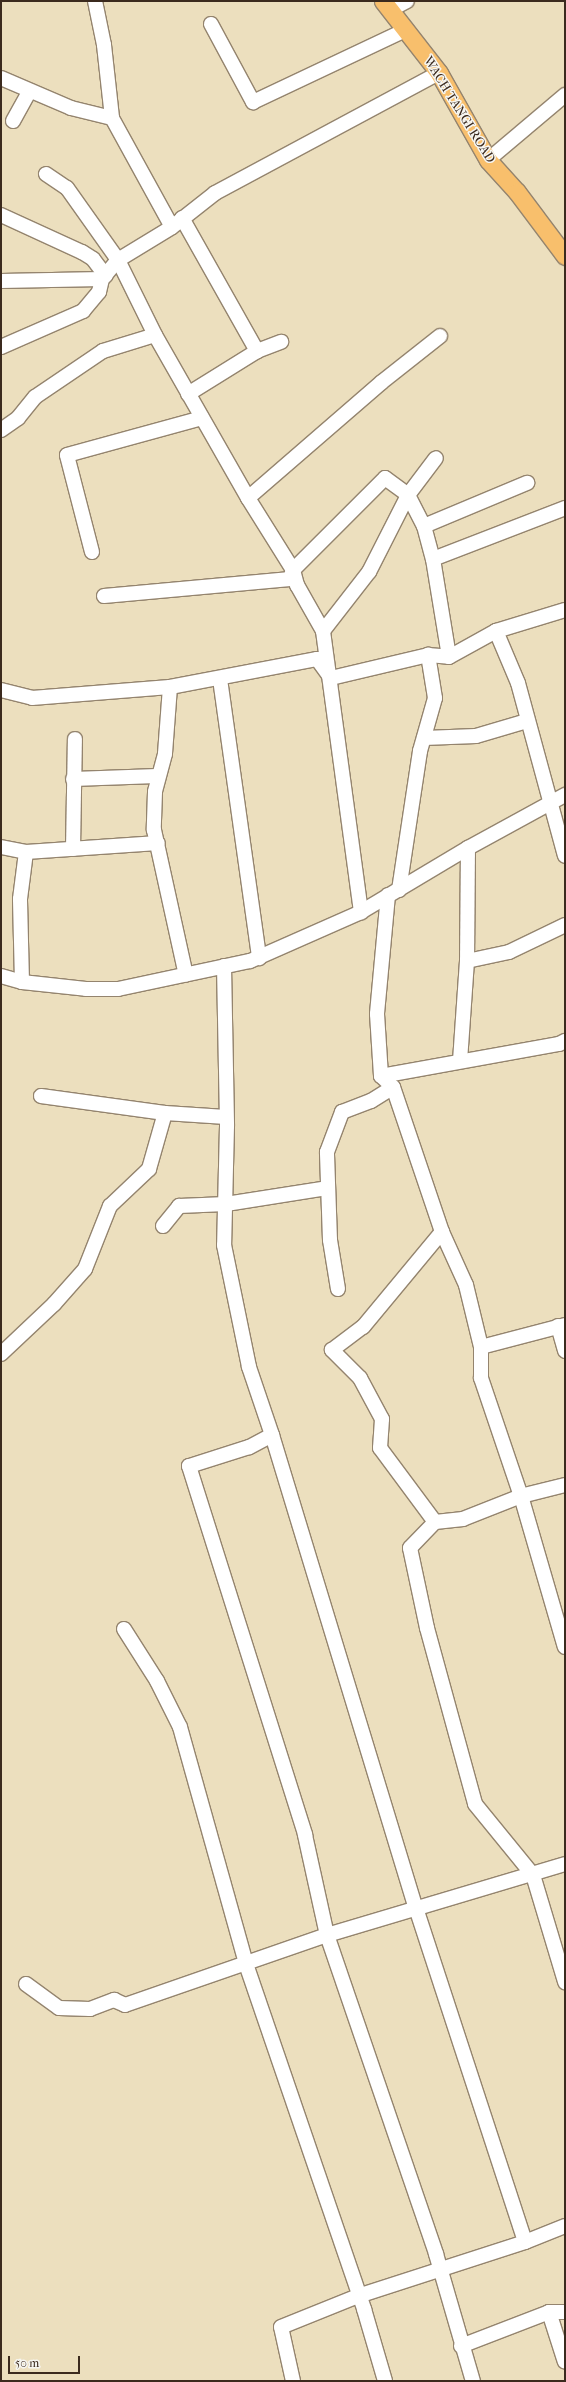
<!DOCTYPE html>
<style>
body{margin:0}
#map{position:relative;width:566px;height:2382px;overflow:hidden;background:#ecdfbe;font-family:"IM FELL French Canon",serif}
div>[style]{position:absolute}
.roads{filter:drop-shadow(1px 0 #94846e) drop-shadow(-1px 0 #94846e) drop-shadow(0 1px #94846e) drop-shadow(0 -1px #94846e)}
.minor>*{height:14px;margin:-7px;padding:0 7px;transform-origin:7px;border-radius:7px;background:#fff}
.major>*{height:17px;margin:-8.5px;padding:0 8.5px;transform-origin:8.5px;border-radius:8.5px;background:#f8bf6c}
span{translate:-50% -50%;white-space:nowrap;text-align:center;line-height:1.15;-webkit-text-stroke:3px #f6f6f2;paint-order:stroke}
.street-label{font-size:13px;color:#3b2a1e}
.frame{position:absolute;inset:0;border:2px solid #3b2a1e;pointer-events:none}
.scale{position:absolute;left:8px;top:2356px;width:72px;height:18px;box-sizing:border-box;border:2px solid #3b2a1e;border-top:0;padding-left:5px;font-size:12px;line-height:14px;white-space:nowrap;color:#3b2a1e;-webkit-text-stroke:3px #f6f6f2;paint-order:stroke}
</style>
<div id="map">
<div class="roads">
<div class="minor">
<i style="left:95px;top:1px;width:45px;rotate:78.4deg"></i>
<i style="left:104px;top:45px;width:73px;rotate:83.7deg"></i>
<i style="left:112px;top:118px;width:124px;rotate:61.2deg"></i>
<i style="left:390px;top:10px;width:19px;rotate:-28deg"></i>
<i style="left:211px;top:24px;width:89px;rotate:61.7deg"></i>
<i style="left:253px;top:102px;width:168px;rotate:-25.3deg"></i>
<i style="left:1px;top:78px;width:76px;rotate:23.2deg"></i>
<i style="left:71px;top:108px;width:42px;rotate:13.7deg"></i>
<i style="left:13px;top:121px;width:33px;rotate:-61deg"></i>
<i style="left:488px;top:160px;width:101px;rotate:-40.2deg"></i>
<i style="left:46px;top:174px;width:25px;rotate:34deg"></i>
<i style="left:67px;top:188px;width:88px;rotate:54.7deg"></i>
<i style="left:118px;top:260px;width:84px;rotate:63.7deg"></i>
<i style="left:155px;top:335px;width:188px;rotate:60.3deg"></i>
<i style="left:248px;top:498px;width:85px;rotate:58deg"></i>
<i style="left:293px;top:570px;width:16px;rotate:75deg"></i>
<i style="left:297px;top:585px;width:53px;rotate:60.5deg"></i>
<i style="left:323px;top:631px;width:284px;rotate:82.3deg"></i>
<i style="left:1px;top:215px;width:89px;rotate:24.6deg"></i>
<i style="left:82px;top:252px;width:13px;rotate:32deg"></i>
<i style="left:93px;top:259px;width:21px;rotate:53deg"></i>
<i style="left:182px;top:218px;width:153px;rotate:60.6deg"></i>
<i style="left:1px;top:281px;width:101px;rotate:-1.1deg"></i>
<i style="left:1px;top:347px;width:90px;rotate:-23.7deg"></i>
<i style="left:83px;top:311px;width:25px;rotate:-50deg"></i>
<i style="left:99px;top:292px;width:13px;rotate:-77deg"></i>
<i style="left:102px;top:279px;width:25px;rotate:-50deg"></i>
<i style="left:118px;top:260px;width:63px;rotate:-31.4deg"></i>
<i style="left:172px;top:227px;width:55px;rotate:-38.3deg"></i>
<i style="left:215px;top:193px;width:254px;rotate:-28.2deg"></i>
<i style="left:188px;top:394px;width:81px;rotate:-31.9deg"></i>
<i style="left:257px;top:351px;width:26px;rotate:-21deg"></i>
<i style="left:1px;top:430px;width:21px;rotate:-35deg"></i>
<i style="left:18px;top:418px;width:27px;rotate:-51deg"></i>
<i style="left:35px;top:397px;width:82px;rotate:-34.1deg"></i>
<i style="left:103px;top:351px;width:54px;rotate:-17.1deg"></i>
<i style="left:248px;top:498px;width:177px;rotate:-40.9deg"></i>
<i style="left:382px;top:382px;width:74px;rotate:-38.4deg"></i>
<i style="left:424px;top:526px;width:112px;rotate:-22.7deg"></i>
<i style="left:92px;top:552px;width:100px;rotate:-104.5deg"></i>
<i style="left:67px;top:455px;width:140px;rotate:-15.3deg"></i>
<i style="left:433px;top:559px;width:142px;rotate:-21.1deg"></i>
<i style="left:104px;top:596px;width:187px;rotate:-5.2deg"></i>
<i style="left:290px;top:579px;width:9px;rotate:-72deg"></i>
<i style="left:293px;top:570px;width:130px;rotate:-45deg"></i>
<i style="left:385px;top:478px;width:29px;rotate:36deg"></i>
<i style="left:408px;top:495px;width:35px;rotate:63deg"></i>
<i style="left:424px;top:526px;width:34px;rotate:75deg"></i>
<i style="left:433px;top:559px;width:99px;rotate:80.7deg"></i>
<i style="left:323px;top:631px;width:75px;rotate:-52.1deg"></i>
<i style="left:369px;top:572px;width:86px;rotate:-63.1deg"></i>
<i style="left:408px;top:495px;width:46px;rotate:-52.9deg"></i>
<i style="left:496px;top:631px;width:56px;rotate:67.1deg"></i>
<i style="left:518px;top:683px;width:179px;rotate:74.8deg"></i>
<i style="left:220px;top:679px;width:282px;rotate:82deg"></i>
<i style="left:170px;top:687px;width:67px;rotate:94.3deg"></i>
<i style="left:165px;top:754px;width:39px;rotate:105deg"></i>
<i style="left:155px;top:792px;width:38px;rotate:92deg"></i>
<i style="left:154px;top:830px;width:148px;rotate:77.6deg"></i>
<i style="left:1px;top:690px;width:32px;rotate:14deg"></i>
<i style="left:32px;top:698px;width:138px;rotate:-4.6deg"></i>
<i style="left:170px;top:687px;width:150px;rotate:-10.8deg"></i>
<i style="left:317px;top:659px;width:24px;rotate:54deg"></i>
<i style="left:331px;top:678px;width:100px;rotate:-13.3deg"></i>
<i style="left:428px;top:655px;width:21px;rotate:5deg"></i>
<i style="left:449px;top:657px;width:54px;rotate:-29deg"></i>
<i style="left:496px;top:631px;width:72px;rotate:-16.9deg"></i>
<i style="left:424px;top:738px;width:52px;rotate:-2.2deg"></i>
<i style="left:476px;top:736px;width:53px;rotate:-16.4deg"></i>
<i style="left:73px;top:779px;width:84px;rotate:-2deg"></i>
<i style="left:1px;top:847px;width:25px;rotate:11deg"></i>
<i style="left:26px;top:852px;width:132px;rotate:-3.9deg"></i>
<i style="left:73px;top:849px;width:110px;rotate:-89deg"></i>
<i style="left:399px;top:890px;width:141px;rotate:-81.4deg"></i>
<i style="left:420px;top:751px;width:55px;rotate:-74.2deg"></i>
<i style="left:435px;top:698px;width:44px;rotate:-99.2deg"></i>
<i style="left:388px;top:895px;width:120px;rotate:95.3deg"></i>
<i style="left:377px;top:1014px;width:62px;rotate:86.3deg"></i>
<i style="left:381px;top:1076px;width:16px;rotate:43deg"></i>
<i style="left:393px;top:1087px;width:153px;rotate:71.3deg"></i>
<i style="left:442px;top:1232px;width:58px;rotate:65.6deg"></i>
<i style="left:466px;top:1285px;width:64px;rotate:76.4deg"></i>
<i style="left:481px;top:1347px;width:31px;rotate:90deg"></i>
<i style="left:481px;top:1378px;width:125px;rotate:71.3deg"></i>
<i style="left:521px;top:1496px;width:157px;rotate:73.8deg"></i>
<i style="left:467px;top:961px;width:43px;rotate:-12.1deg"></i>
<i style="left:509px;top:952px;width:62px;rotate:-25.7deg"></i>
<i style="left:224px;top:966px;width:160px;rotate:88.9deg"></i>
<i style="left:227px;top:1126px;width:119px;rotate:91.4deg"></i>
<i style="left:224px;top:1245px;width:125px;rotate:78.4deg"></i>
<i style="left:249px;top:1367px;width:72px;rotate:71.3deg"></i>
<i style="left:272px;top:1435px;width:494px;rotate:73.1deg"></i>
<i style="left:416px;top:1908px;width:351px;rotate:71.9deg"></i>
<i style="left:1px;top:976px;width:22px;rotate:16deg"></i>
<i style="left:22px;top:982px;width:64px;rotate:6.2deg"></i>
<i style="left:86px;top:989px;width:32px"></i>
<i style="left:118px;top:989px;width:135px;rotate:-12deg"></i>
<i style="left:250px;top:961px;width:121px;rotate:-23.8deg"></i>
<i style="left:361px;top:912px;width:125px;rotate:-30.9deg"></i>
<i style="left:468px;top:848px;width:111px;rotate:-28.7deg"></i>
<i style="left:22px;top:982px;width:83px;rotate:-91.4deg"></i>
<i style="left:20px;top:899px;width:47px;rotate:-82.7deg"></i>
<i style="left:460px;top:1061px;width:100px;rotate:-86deg"></i>
<i style="left:467px;top:961px;width:113px;rotate:-89.5deg"></i>
<i style="left:381px;top:1076px;width:181px;rotate:-10.2deg"></i>
<i style="left:559px;top:1044px;width:7px;rotate:-27deg"></i>
<i style="left:41px;top:1096px;width:125px;rotate:7.8deg"></i>
<i style="left:165px;top:1113px;width:61px;rotate:3.8deg"></i>
<i style="left:163px;top:1226px;width:26px;rotate:-51deg"></i>
<i style="left:179px;top:1206px;width:47px;rotate:-2.4deg"></i>
<i style="left:226px;top:1204px;width:102px;rotate:-9deg"></i>
<i style="left:338px;top:1289px;width:50px;rotate:-99.3deg"></i>
<i style="left:330px;top:1240px;width:88px;rotate:-92deg"></i>
<i style="left:327px;top:1152px;width:43px;rotate:-69.4deg"></i>
<i style="left:342px;top:1112px;width:31px;rotate:-21deg"></i>
<i style="left:371px;top:1101px;width:26px;rotate:-32deg"></i>
<i style="left:558px;top:1326px;width:26px;rotate:74deg"></i>
<i style="left:481px;top:1347px;width:87px;rotate:-14.7deg"></i>
<i style="left:1px;top:1354px;width:73px;rotate:-43.3deg"></i>
<i style="left:54px;top:1304px;width:47px;rotate:-48.5deg"></i>
<i style="left:85px;top:1269px;width:68px;rotate:-68.4deg"></i>
<i style="left:110px;top:1206px;width:54px;rotate:-43.5deg"></i>
<i style="left:149px;top:1169px;width:58px;rotate:-74.1deg"></i>
<i style="left:272px;top:1435px;width:26px;rotate:152deg"></i>
<i style="left:249px;top:1447px;width:63px;rotate:162.4deg"></i>
<i style="left:189px;top:1466px;width:387px;rotate:72.5deg"></i>
<i style="left:305px;top:1835px;width:102px;rotate:77.6deg"></i>
<i style="left:327px;top:1935px;width:337px;rotate:71.1deg"></i>
<i style="left:436px;top:2254px;width:132px;rotate:73.8deg"></i>
<i style="left:565px;top:1485px;width:45px;rotate:166deg"></i>
<i style="left:521px;top:1496px;width:62px;rotate:158.4deg"></i>
<i style="left:463px;top:1519px;width:28px;rotate:174deg"></i>
<i style="left:435px;top:1522px;width:36px;rotate:134deg"></i>
<i style="left:410px;top:1548px;width:82px;rotate:78deg"></i>
<i style="left:427px;top:1628px;width:182px;rotate:74.7deg"></i>
<i style="left:475px;top:1804px;width:92px;rotate:50.8deg"></i>
<i style="left:533px;top:1875px;width:112px;rotate:73.3deg"></i>
<i style="left:435px;top:1522px;width:92px;rotate:-126.6deg"></i>
<i style="left:380px;top:1448px;width:29px;rotate:-86deg"></i>
<i style="left:382px;top:1419px;width:47px;rotate:-118.2deg"></i>
<i style="left:360px;top:1378px;width:40px;rotate:-135deg"></i>
<i style="left:332px;top:1350px;width:39px;rotate:-37deg"></i>
<i style="left:363px;top:1327px;width:124px;rotate:-50.3deg"></i>
<i style="left:124px;top:1629px;width:62px;rotate:57.6deg"></i>
<i style="left:157px;top:1681px;width:51px;rotate:63.4deg"></i>
<i style="left:180px;top:1727px;width:246px;rotate:74.4deg"></i>
<i style="left:246px;top:1964px;width:365px;rotate:71.1deg"></i>
<i style="left:364px;top:2309px;width:75px;rotate:73.7deg"></i>
<i style="left:26px;top:1984px;width:41px;rotate:36deg"></i>
<i style="left:59px;top:2008px;width:31px;rotate:2deg"></i>
<i style="left:90px;top:2009px;width:26px;rotate:-21deg"></i>
<i style="left:114px;top:2000px;width:12px;rotate:24deg"></i>
<i style="left:125px;top:2005px;width:214px;rotate:-19.1deg"></i>
<i style="left:327px;top:1935px;width:248px;rotate:-16.6deg"></i>
<i style="left:549px;top:2312px;width:52px;rotate:72.3deg"></i>
<i style="left:461px;top:2346px;width:94px;rotate:-21.1deg"></i>
<i style="left:549px;top:2312px;width:16px"></i>
<i style="left:293px;top:2381px;width:55px;rotate:-102.5deg"></i>
<i style="left:281px;top:2327px;width:83px;rotate:-21.9deg"></i>
<i style="left:358px;top:2296px;width:176px;rotate:-17.9deg"></i>
<i style="left:525px;top:2242px;width:43px;rotate:-21.8deg"></i>
</div>
<div class="major">
<i style="left:383px;top:1px;width:91px;rotate:52.1deg"></i>
<i style="left:439px;top:73px;width:100px;rotate:60.6deg"></i>
<i style="left:488px;top:160px;width:43px;rotate:47.8deg"></i>
<i style="left:517px;top:192px;width:80px;rotate:53.1deg"></i>
</div>
</div>
<div class="street-label">
<span style="left:459px;top:110px;rotate:58deg">WACH TANGI ROAD</span>
</div>
<div class="frame"></div>
<div class="scale">50 m</div>
</div>
